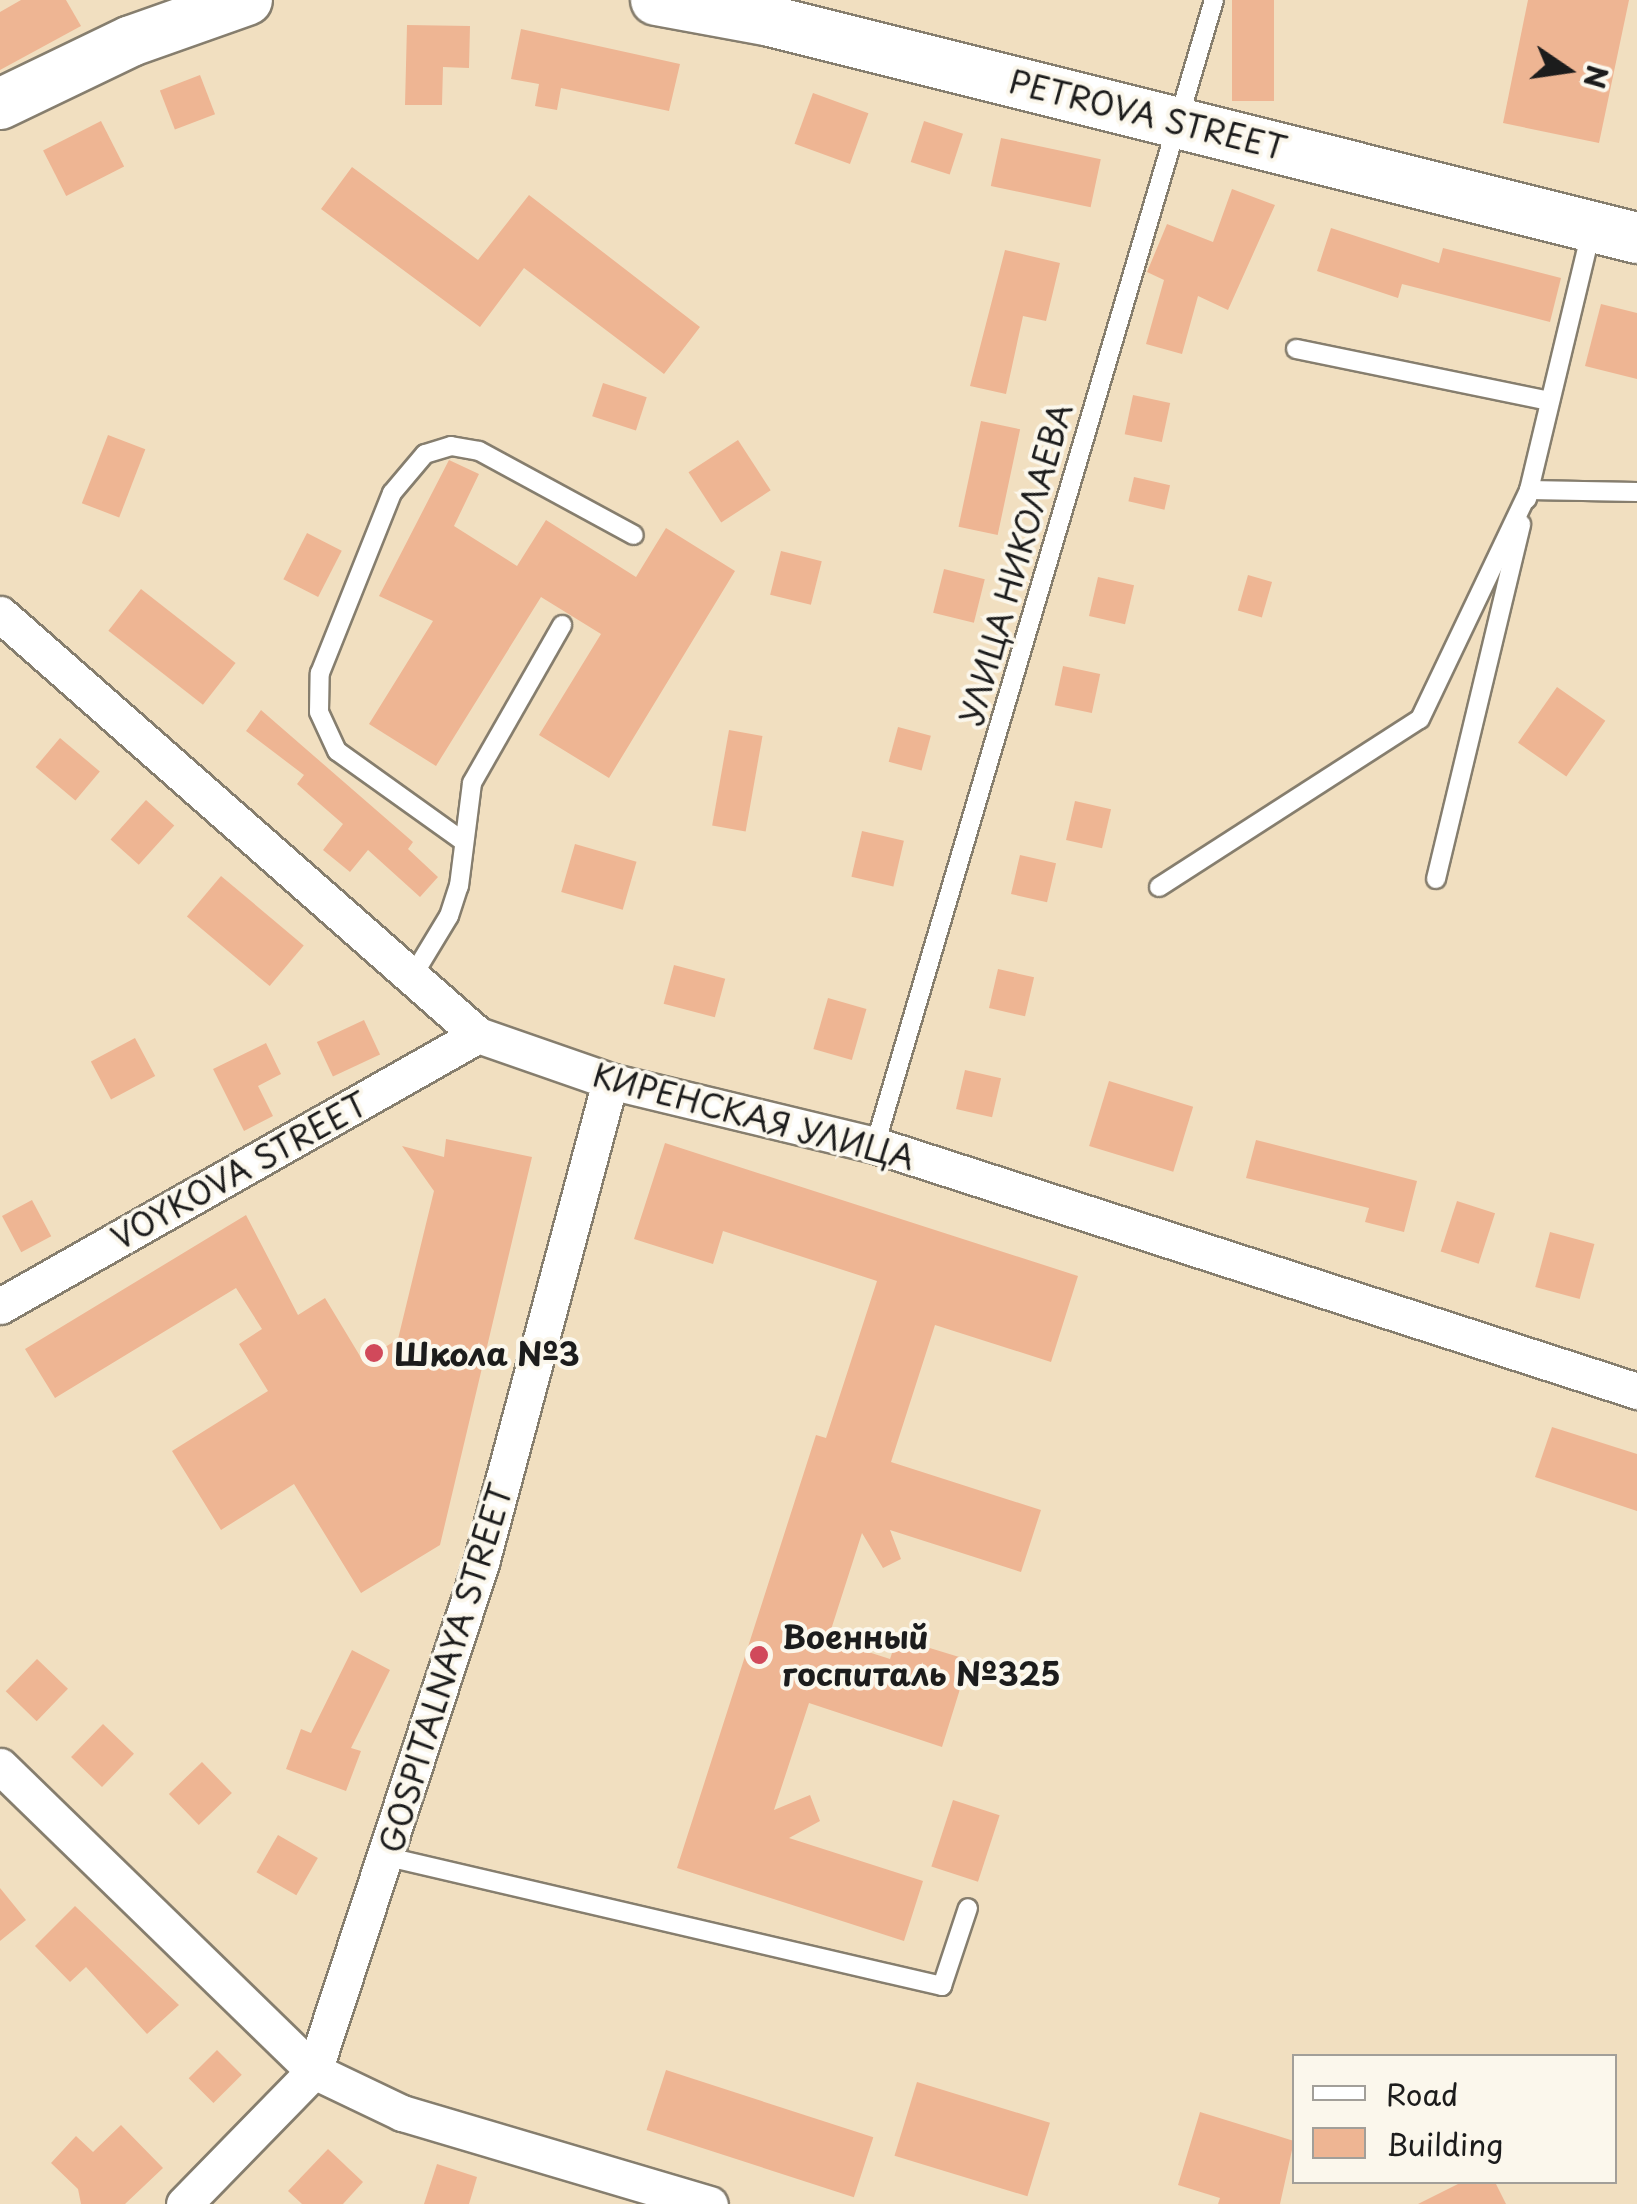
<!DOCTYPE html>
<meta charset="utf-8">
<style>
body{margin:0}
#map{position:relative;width:1637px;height:2204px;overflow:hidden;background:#f1dfc0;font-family:"Playpen Sans",sans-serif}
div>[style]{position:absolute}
.building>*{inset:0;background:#eeb593;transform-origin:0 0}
.roads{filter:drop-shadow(2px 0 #867e6e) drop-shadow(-2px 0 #867e6e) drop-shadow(0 2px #867e6e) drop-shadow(0 -2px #867e6e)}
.lane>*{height:18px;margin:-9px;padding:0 9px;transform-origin:9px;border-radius:9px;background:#fff}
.street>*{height:35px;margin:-17.5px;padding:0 17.5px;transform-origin:17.5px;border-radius:17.5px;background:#fff}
.secondary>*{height:50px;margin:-25px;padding:0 25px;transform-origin:25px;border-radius:25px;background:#fff}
.dots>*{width:28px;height:28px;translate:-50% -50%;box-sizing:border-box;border:5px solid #fbf7ec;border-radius:50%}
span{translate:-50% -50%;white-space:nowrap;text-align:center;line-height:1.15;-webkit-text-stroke:8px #fbf7ec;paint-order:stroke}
.street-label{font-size:32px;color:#1c1c1c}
.poi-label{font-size:32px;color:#1c1c1c;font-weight:700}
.left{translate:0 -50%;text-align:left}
.legend{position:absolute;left:1292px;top:2054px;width:325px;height:130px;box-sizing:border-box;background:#fbf7ec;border:2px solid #a29f99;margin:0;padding:12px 18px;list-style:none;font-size:30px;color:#1c1c1c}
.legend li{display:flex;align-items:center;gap:20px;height:50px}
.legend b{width:50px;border:2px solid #a29f99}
.north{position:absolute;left:1517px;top:20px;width:100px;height:100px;-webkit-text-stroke:8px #fbf7ec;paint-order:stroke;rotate:103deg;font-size:28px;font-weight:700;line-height:40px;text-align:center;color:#1c1c1c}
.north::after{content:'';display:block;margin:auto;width:35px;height:45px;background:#1c1c1c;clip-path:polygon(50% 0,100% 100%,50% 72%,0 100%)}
</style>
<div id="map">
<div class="building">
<i style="clip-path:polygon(21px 0,66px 0,81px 26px,0 70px,0 12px)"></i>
<i style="left:1232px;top:0;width:42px;height:101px"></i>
<i style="clip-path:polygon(1528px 0,1629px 0,1599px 143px,1503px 123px)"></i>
<i style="clip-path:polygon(407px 25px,470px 26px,469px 68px,443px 67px,442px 105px,405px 105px)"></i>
<i style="clip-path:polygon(521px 29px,680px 64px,669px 111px,561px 88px,557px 110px,535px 106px,539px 84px,511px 79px)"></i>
<i style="left:200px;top:75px;width:42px;height:43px;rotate:69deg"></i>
<i style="left:813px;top:93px;width:59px;height:54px;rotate:20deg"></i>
<i style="left:101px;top:121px;width:51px;height:65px;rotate:63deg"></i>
<i style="left:924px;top:121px;width:41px;height:43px;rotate:18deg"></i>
<i style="left:1001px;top:138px;width:102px;height:49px;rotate:12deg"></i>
<i style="clip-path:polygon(352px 167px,478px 260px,529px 195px,700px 327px,664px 374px,524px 268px,480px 327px,321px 209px)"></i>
<i style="clip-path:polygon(1232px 189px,1275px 205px,1228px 310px,1198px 296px,1182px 354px,1146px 344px,1164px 280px,1147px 272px,1167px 224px,1213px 242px)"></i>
<i style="clip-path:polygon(1331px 228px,1439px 263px,1443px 248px,1561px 278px,1550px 322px,1402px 284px,1398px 298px,1317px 271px)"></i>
<i style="clip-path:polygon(1005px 250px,1060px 263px,1046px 321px,1023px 316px,1006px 394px,970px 386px)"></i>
<i style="clip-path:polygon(1601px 304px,1637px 313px,1637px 379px,1585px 366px)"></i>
<i style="left:603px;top:383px;width:46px;height:35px;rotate:18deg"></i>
<i style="left:1133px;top:395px;width:38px;height:40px;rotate:12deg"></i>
<i style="left:981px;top:421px;width:40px;height:108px;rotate:12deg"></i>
<i style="left:108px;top:435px;width:40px;height:73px;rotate:21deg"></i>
<i style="left:738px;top:440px;width:60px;height:59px;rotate:57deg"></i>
<i style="clip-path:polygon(449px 460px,479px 474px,454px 526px,517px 566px,546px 520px,636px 577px,666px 528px,735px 571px,609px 778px,539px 735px,601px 634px,541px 597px,436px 766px,369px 724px,433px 621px,379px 596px)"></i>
<i style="left:1134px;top:477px;width:37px;height:25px;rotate:13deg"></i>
<i style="left:307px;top:533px;width:39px;height:52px;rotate:27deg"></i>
<i style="left:781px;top:551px;width:42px;height:45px;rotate:14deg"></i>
<i style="left:944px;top:569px;width:42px;height:45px;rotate:14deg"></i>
<i style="left:1248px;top:575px;width:25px;height:37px;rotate:16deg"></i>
<i style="left:1098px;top:577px;width:37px;height:40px;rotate:13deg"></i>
<i style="left:141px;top:589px;width:120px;height:53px;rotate:38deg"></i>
<i style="left:1063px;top:666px;width:38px;height:40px;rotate:12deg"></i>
<i style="left:1557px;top:687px;width:59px;height:68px;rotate:35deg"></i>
<i style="clip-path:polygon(261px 710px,413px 842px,408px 849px,438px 877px,420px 897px,368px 850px,350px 872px,323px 850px,343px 824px,297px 784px,304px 775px,246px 731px)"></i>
<i style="left:898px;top:727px;width:34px;height:36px;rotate:15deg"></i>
<i style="left:729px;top:730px;width:34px;height:97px;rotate:10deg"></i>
<i style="left:60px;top:738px;width:52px;height:38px;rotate:40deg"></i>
<i style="left:146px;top:800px;width:38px;height:53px;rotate:42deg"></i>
<i style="left:1075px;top:801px;width:37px;height:40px;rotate:13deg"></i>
<i style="left:862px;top:831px;width:43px;height:47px;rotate:13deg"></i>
<i style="left:575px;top:844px;width:64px;height:50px;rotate:16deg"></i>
<i style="left:1020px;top:855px;width:37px;height:40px;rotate:13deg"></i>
<i style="left:221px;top:876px;width:108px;height:53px;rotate:40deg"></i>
<i style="left:674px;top:965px;width:53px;height:40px;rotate:15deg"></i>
<i style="left:998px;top:969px;width:37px;height:40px;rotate:13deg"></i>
<i style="left:828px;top:998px;width:40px;height:53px;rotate:16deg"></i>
<i style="left:364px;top:1020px;width:38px;height:52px;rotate:65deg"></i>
<i style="left:135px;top:1038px;width:43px;height:50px;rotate:62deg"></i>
<i style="clip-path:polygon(266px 1043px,281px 1074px,258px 1086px,273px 1116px,244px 1131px,213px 1069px)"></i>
<i style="left:965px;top:1070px;width:37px;height:40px;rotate:13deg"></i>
<i style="left:1109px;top:1081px;width:88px;height:68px;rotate:17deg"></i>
<i style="clip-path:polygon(446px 1139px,532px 1157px,440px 1545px,361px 1593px,294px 1484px,221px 1530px,172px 1451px,268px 1391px,239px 1344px,262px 1329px,236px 1288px,55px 1398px,25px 1349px,246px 1215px,298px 1315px,325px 1298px,363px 1361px,398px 1339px,434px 1191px,402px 1146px,444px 1157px)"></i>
<i style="clip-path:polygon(1256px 1140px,1417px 1181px,1404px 1232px,1365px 1222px,1369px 1208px,1246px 1178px)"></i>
<i style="clip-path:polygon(665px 1143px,1078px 1276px,1051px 1362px,935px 1325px,891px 1462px,1041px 1510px,1021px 1572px,890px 1530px,901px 1559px,883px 1568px,862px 1533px,828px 1639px,890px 1659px,897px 1638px,969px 1660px,942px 1747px,809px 1703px,774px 1810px,810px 1795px,820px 1821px,789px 1838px,923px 1881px,904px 1941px,677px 1868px,816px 1435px,826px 1438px,877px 1281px,723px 1231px,713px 1264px,634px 1239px)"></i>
<i style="left:32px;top:1200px;width:41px;height:34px;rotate:62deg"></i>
<i style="left:1457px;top:1201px;width:40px;height:53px;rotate:18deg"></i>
<i style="left:1550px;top:1232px;width:46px;height:57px;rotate:15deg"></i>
<i style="clip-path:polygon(1552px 1427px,1637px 1454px,1637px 1511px,1535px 1477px)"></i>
<i style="clip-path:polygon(352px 1650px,390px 1670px,351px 1748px,361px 1751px,346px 1791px,286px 1769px,301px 1729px,311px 1733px)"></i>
<i style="left:37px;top:1659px;width:43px;height:45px;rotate:44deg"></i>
<i style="left:103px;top:1724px;width:43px;height:46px;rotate:44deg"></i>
<i style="left:202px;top:1762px;width:43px;height:46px;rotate:46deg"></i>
<i style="left:953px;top:1800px;width:49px;height:70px;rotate:18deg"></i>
<i style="left:278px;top:1835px;width:46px;height:43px;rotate:30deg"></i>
<i style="clip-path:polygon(0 1888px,26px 1920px,0 1941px)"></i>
<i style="clip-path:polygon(75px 1906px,179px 2005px,147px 2034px,86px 1967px,70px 1982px,35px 1946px)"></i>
<i style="left:217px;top:2050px;width:35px;height:40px;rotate:45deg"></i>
<i style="left:666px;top:2070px;width:218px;height:63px;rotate:18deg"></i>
<i style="left:917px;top:2082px;width:139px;height:77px;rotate:17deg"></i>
<i style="clip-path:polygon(1200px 2112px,1294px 2141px,1280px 2204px,1218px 2204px,1220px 2198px,1178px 2185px)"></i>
<i style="clip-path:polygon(121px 2125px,163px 2168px,125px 2204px,81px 2204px,78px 2189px,51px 2163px,76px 2136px,93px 2152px)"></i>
<i style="clip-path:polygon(328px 2149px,363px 2182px,343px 2204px,302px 2204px,288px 2191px)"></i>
<i style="clip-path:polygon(437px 2164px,477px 2177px,469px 2204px,424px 2204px)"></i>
<i style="clip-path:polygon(1462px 2182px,1495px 2182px,1506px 2204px,1418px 2204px)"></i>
</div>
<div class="roads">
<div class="lane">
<i style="left:1296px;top:349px;width:259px;rotate:11.6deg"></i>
<i style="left:1527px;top:499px;width:9px;rotate:-77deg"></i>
<i style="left:1529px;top:490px;width:108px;rotate:1.1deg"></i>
<i style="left:460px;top:839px;width:151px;rotate:-144.4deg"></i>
<i style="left:337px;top:751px;width:43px;rotate:-114.8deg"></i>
<i style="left:319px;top:712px;width:39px;rotate:-89deg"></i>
<i style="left:320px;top:673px;width:194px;rotate:-68.2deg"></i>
<i style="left:392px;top:493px;width:51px;rotate:-49.8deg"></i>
<i style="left:425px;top:454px;width:27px;rotate:-17deg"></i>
<i style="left:451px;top:446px;width:28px;rotate:10deg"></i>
<i style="left:479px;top:451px;width:176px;rotate:28.5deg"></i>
<i style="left:1436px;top:879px;width:365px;rotate:-76.5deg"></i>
<i style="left:1159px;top:887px;width:310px;rotate:-32.8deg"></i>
<i style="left:1420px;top:719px;width:254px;rotate:-64.5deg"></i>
<i style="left:1529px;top:490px;width:265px;rotate:-76.5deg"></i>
<i style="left:412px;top:977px;width:71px;rotate:-58.8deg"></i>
<i style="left:449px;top:916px;width:32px;rotate:-72deg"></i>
<i style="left:459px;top:886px;width:104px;rotate:-82.8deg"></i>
<i style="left:472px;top:783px;width:182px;rotate:-60.3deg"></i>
<i style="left:875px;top:1145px;width:1194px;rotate:-73.51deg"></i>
<i style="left:388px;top:1857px;width:569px;rotate:13.11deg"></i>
<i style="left:942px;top:1986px;width:82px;rotate:-71.6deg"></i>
</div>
<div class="street">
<i style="left:0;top:614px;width:637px;rotate:41.37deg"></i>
<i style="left:478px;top:1035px;width:140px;rotate:19.2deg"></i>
<i style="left:610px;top:1081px;width:273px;rotate:13.6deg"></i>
<i style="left:875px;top:1145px;width:801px;rotate:17.89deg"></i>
<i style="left:0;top:1306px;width:549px;rotate:-29.55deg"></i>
<i style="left:0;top:1766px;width:438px;rotate:44.2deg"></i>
<i style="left:314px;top:2071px;width:98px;rotate:25.5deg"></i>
<i style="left:402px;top:2113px;width:321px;rotate:16.5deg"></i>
<i style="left:184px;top:2204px;width:186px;rotate:-45.7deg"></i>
<i style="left:314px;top:2071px;width:535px;rotate:-71.8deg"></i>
<i style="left:481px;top:1563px;width:499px;rotate:-75deg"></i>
</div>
<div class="secondary">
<i style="left:656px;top:0;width:116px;rotate:10.4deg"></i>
<i style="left:770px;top:21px;width:894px;rotate:14.05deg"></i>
<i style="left:0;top:104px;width:145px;rotate:-25.7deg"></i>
<i style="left:131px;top:41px;width:123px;rotate:-19.5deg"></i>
</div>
</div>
<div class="dots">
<i style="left:374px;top:1353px;background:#d1495b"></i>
<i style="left:759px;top:1655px;background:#d1495b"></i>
</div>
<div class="street-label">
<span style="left:1148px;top:114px;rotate:14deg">PETROVA STREET</span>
<span style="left:1015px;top:564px;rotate:-74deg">УЛИЦА НИКОЛАЕВА</span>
<span style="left:754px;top:1116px;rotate:15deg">КИРЕНСКАЯ УЛИЦА</span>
<span style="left:239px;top:1170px;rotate:-29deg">VOYKOVA STREET</span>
<span style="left:445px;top:1668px;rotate:-73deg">GOSPITALNAYA STREET</span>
</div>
<div class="poi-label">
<span class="left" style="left:394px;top:1353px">Школа №3</span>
<span class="left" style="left:782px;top:1655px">Военный<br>госпиталь №325</span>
</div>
<ul class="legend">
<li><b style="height:12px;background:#fff"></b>Road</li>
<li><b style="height:28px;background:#eeb593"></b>Building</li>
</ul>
<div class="north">N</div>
</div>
